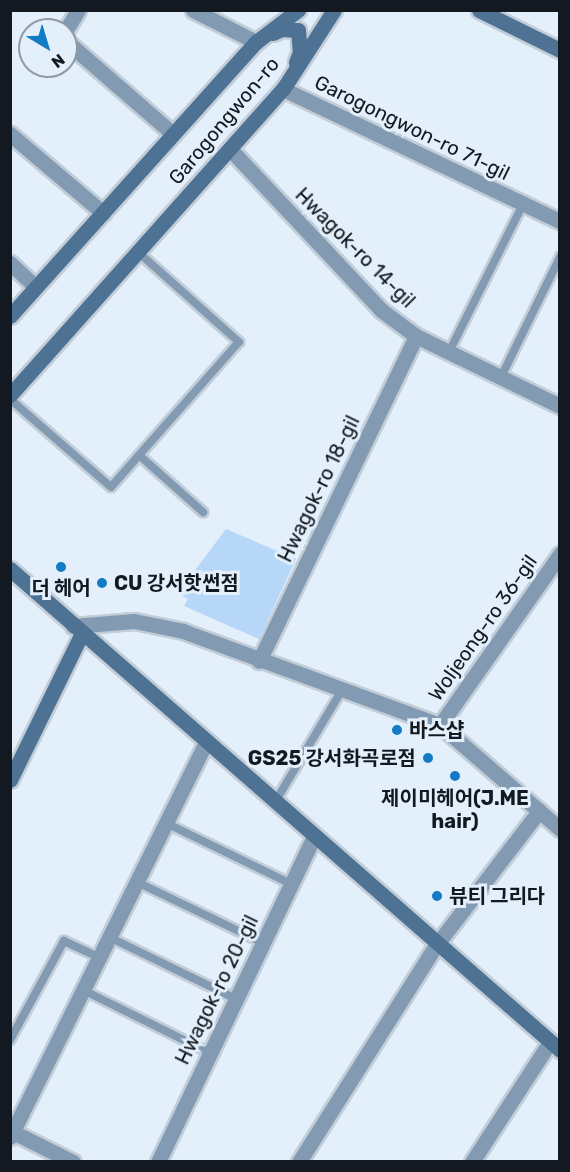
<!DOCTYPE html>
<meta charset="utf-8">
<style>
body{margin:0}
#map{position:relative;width:570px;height:1172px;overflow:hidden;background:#e3effb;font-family:Rubik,"Noto Sans KR",sans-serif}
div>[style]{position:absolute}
.green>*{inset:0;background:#b6d7f7}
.roads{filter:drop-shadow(2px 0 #c2cdd8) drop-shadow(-2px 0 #c2cdd8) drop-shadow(0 2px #c2cdd8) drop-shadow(0 -2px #c2cdd8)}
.lane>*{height:8px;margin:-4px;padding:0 4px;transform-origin:4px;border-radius:4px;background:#829bb2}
.street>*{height:15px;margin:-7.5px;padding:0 7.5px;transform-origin:7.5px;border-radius:7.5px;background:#829bb2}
.secondary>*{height:15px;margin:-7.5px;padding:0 7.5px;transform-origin:7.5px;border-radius:7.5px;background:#4e7294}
.dots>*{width:16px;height:16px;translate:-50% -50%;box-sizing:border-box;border:3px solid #e3effb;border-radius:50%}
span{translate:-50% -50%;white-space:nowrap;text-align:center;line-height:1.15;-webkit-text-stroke:6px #e3effb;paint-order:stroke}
.street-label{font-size:20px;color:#121920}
.poi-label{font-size:20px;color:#121920;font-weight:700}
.left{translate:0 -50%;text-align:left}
.right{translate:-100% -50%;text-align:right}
.frame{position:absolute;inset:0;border:12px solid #121920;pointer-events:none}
.north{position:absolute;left:18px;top:18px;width:60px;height:60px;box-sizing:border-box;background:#e3effb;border:2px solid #8f99a3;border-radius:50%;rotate:142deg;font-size:16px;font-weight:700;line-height:24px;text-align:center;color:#121920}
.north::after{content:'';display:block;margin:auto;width:21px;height:27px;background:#127bc6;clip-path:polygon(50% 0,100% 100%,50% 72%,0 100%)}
</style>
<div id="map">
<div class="green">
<i style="clip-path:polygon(226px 529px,296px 559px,259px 639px,184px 606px,188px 599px,178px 593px)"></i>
</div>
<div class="roads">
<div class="lane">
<i style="left:449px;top:352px;width:165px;rotate:-63.4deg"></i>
<i style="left:501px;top:377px;width:134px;rotate:-63.8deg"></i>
<i style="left:10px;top:399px;width:134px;rotate:41.1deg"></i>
<i style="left:111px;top:487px;width:193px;rotate:-48.6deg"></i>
<i style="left:239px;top:342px;width:135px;rotate:-138.3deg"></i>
<i style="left:139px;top:455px;width:86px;rotate:41.7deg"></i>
<i style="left:275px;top:802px;width:131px;rotate:-59.1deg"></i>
<i style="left:166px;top:823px;width:139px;rotate:26deg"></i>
<i style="left:137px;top:882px;width:140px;rotate:25.8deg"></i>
<i style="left:109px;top:937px;width:141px;rotate:26deg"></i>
<i style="left:83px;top:990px;width:142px;rotate:26.4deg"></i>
<i style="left:10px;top:1040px;width:113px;rotate:-61.4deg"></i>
<i style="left:64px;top:941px;width:38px;rotate:25deg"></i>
</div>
<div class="street">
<i style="left:193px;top:10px;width:71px;rotate:26.9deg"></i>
<i style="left:66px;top:30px;width:23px;rotate:-59deg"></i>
<i style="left:66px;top:41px;width:142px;rotate:41deg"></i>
<i style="left:283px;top:89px;width:307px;rotate:25.5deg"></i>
<i style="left:10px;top:134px;width:122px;rotate:40.3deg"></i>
<i style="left:230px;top:149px;width:221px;rotate:46.8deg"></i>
<i style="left:381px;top:310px;width:44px;rotate:36.6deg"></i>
<i style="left:416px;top:336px;width:160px;rotate:25.9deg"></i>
<i style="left:10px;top:263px;width:35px;rotate:43deg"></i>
<i style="left:73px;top:626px;width:61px;rotate:-4.7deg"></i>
<i style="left:134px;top:621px;width:50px;rotate:11.5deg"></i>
<i style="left:183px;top:631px;width:274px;rotate:20.1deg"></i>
<i style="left:440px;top:725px;width:159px;rotate:40.9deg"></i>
<i style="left:259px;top:661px;width:361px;rotate:-64.2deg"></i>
<i style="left:440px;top:725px;width:209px;rotate:-54.9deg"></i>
<i style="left:13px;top:1132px;width:67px;rotate:26.6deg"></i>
<i style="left:10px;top:1137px;width:441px;rotate:-63.6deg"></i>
<i style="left:158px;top:1162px;width:361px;rotate:-64.4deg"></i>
<i style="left:299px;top:1162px;width:258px;rotate:-57.7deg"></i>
<i style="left:437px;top:944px;width:168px;rotate:-52.5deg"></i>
<i style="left:472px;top:1162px;width:143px;rotate:-57deg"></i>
</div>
<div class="secondary">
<i style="left:479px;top:10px;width:90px;rotate:26.3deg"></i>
<i style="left:273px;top:33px;width:10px;rotate:-24deg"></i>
<i style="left:282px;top:29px;width:16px;rotate:4deg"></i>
<i style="left:298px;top:30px;width:22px;rotate:85deg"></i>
<i style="left:300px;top:52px;width:11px;rotate:112deg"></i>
<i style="left:10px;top:316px;width:368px;rotate:-48.1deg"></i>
<i style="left:256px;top:42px;width:53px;rotate:-37.3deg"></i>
<i style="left:10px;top:395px;width:410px;rotate:-48.3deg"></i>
<i style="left:283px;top:89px;width:94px;rotate:-57.2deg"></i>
<i style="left:10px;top:569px;width:731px;rotate:41.17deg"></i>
<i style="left:10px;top:780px;width:164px;rotate:-63.9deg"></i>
</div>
</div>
<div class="dots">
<i style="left:61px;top:567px;background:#127bc6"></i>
<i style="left:102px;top:583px;background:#127bc6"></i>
<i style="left:397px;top:730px;background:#127bc6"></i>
<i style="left:428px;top:758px;background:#127bc6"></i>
<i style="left:455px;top:776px;background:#127bc6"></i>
<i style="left:437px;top:896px;background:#127bc6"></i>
</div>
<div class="street-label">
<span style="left:224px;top:121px;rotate:-50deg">Garogongwon-ro</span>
<span style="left:412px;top:128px;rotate:26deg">Garogongwon-ro 71-gil</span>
<span style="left:355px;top:248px;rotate:45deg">Hwagok-ro 14-gil</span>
<span style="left:319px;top:489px;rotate:-64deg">Hwagok-ro 18-gil</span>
<span style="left:483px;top:628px;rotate:-55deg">Woljeong-ro 36-gil</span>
<span style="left:217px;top:990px;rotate:-64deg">Hwagok-ro 20-gil</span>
</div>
<div class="poi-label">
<span class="left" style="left:114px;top:583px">CU 강서핫썬점</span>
<span style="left:61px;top:588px">더 헤어</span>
<span class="left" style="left:409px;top:730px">바스샵</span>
<span class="right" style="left:416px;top:758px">GS25 강서화곡로점</span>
<span style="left:455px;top:810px">제이미헤어(J.ME<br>hair)</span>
<span class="left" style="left:449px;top:896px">뷰티 그리다</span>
</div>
<div class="frame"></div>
<div class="north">N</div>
</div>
